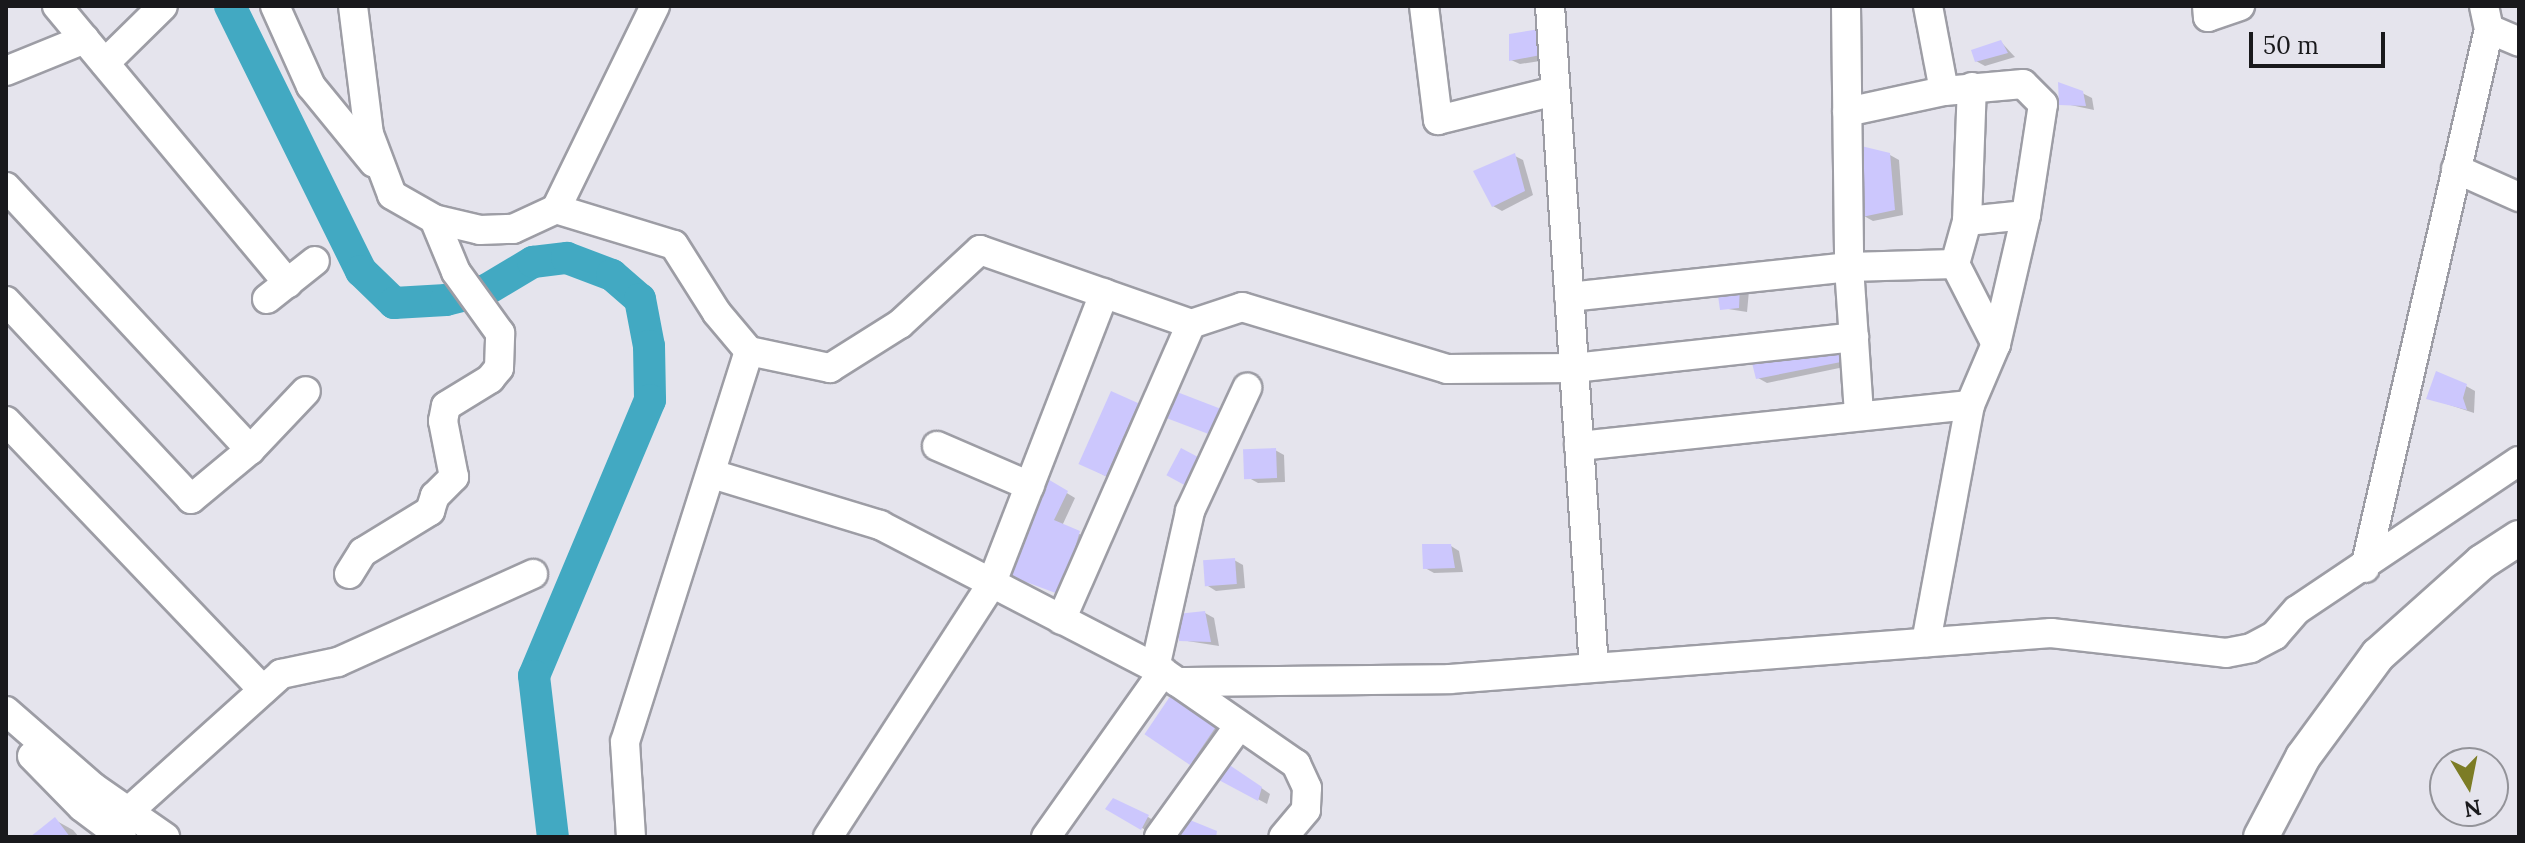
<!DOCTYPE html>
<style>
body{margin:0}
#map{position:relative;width:2525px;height:843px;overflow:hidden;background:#e5e4ed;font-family:Lora,serif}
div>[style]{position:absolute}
.shadow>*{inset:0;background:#0003}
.river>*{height:32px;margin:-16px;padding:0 16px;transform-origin:16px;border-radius:16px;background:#42a9c2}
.building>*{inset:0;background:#ccc7fd;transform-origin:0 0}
.roads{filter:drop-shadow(2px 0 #9d9da5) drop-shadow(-2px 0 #9d9da5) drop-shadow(0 2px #9d9da5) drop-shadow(0 -2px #9d9da5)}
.minor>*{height:28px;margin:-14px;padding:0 14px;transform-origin:14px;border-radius:14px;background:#fff}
.major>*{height:34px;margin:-17px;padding:0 17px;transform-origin:17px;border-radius:17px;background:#fff}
span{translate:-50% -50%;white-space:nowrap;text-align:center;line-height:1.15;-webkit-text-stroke:6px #e5e4ed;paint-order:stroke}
.frame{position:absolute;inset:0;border:8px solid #19191c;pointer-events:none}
.north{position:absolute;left:2429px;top:747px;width:80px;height:80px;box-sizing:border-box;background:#e5e4ed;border:2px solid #939399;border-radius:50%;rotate:170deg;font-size:22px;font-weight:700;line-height:32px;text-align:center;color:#19191c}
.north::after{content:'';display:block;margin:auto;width:28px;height:36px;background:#7c7c25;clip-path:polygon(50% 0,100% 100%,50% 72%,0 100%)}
.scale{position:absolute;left:2249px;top:32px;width:136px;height:36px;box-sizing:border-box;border:4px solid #19191c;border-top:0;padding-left:10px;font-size:24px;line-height:28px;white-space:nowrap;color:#19191c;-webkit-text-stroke:6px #e5e4ed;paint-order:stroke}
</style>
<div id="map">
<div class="shadow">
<i style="clip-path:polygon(1540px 31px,1553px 59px,1520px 64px,1511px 60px)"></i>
<i style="clip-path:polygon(2001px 42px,2015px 57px,1985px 66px,1976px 61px)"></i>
<i style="clip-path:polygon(2082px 93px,2092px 98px,2094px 110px,2061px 103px)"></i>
<i style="clip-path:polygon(1890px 155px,1899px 160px,1903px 215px,1873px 221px,1864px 216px)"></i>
<i style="clip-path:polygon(1515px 156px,1523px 160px,1533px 195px,1502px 211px,1493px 206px)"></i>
<i style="clip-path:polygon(1719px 284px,1749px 291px,1747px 312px,1722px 308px)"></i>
<i style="clip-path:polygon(1837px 347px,1846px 352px,1849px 366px,1767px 383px,1758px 378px)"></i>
<i style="clip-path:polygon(2466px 386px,2475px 391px,2474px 413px,2429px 398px)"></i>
<i style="clip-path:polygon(1112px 394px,1146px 410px,1115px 481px,1090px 468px)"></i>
<i style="clip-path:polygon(1275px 450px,1284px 455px,1285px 482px,1258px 483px,1249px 478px)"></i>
<i style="clip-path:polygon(1047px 481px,1075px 498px,1062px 526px,1088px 538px,1070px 598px,1005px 572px)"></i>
<i style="clip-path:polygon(1451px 546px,1459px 551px,1463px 572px,1434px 573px,1425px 568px)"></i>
<i style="clip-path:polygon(1234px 560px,1243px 565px,1245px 588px,1216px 591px,1208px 586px)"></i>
<i style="clip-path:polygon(1205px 613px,1214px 618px,1219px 646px,1181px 640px)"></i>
<i style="clip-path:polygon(1174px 694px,1227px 729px,1198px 766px,1189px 761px)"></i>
<i style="clip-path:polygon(1234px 769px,1270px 794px,1267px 804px,1228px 783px)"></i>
<i style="clip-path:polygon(1108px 809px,1148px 817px,1156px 822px,1151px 833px)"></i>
<i style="clip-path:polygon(55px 820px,73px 830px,79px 837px,33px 837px)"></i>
</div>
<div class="river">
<i style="left:230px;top:6px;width:296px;rotate:63.7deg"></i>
<i style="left:361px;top:271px;width:46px;rotate:44.1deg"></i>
<i style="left:394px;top:303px;width:52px;rotate:-3.3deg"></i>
<i style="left:446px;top:300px;width:41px;rotate:-14deg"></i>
<i style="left:486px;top:290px;width:55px;rotate:-30.8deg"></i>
<i style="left:533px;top:262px;width:34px;rotate:-7deg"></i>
<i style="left:567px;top:258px;width:48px;rotate:20.7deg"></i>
<i style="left:612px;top:275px;width:37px;rotate:41deg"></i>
<i style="left:640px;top:299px;width:48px;rotate:79.2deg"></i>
<i style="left:649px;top:346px;width:54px;rotate:88.9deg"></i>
<i style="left:650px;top:400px;width:299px;rotate:112.8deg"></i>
<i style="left:534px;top:676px;width:162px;rotate:83.3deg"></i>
</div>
<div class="building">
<i style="clip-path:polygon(1540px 29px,1546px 54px,1509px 61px,1509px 34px)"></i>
<i style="clip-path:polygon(2001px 40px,2008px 53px,1975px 62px,1971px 50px)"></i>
<i style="clip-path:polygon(2058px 82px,2083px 91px,2086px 106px,2059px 105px)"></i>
<i style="clip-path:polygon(1857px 145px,1890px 153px,1895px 210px,1862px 217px)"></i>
<i style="clip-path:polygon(1515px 153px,1525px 191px,1492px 207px,1473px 171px)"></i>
<i style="clip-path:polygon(1716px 281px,1740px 284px,1739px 308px,1720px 310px)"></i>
<i style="clip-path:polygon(1837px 345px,1841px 362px,1756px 379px,1750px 355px)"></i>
<i style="clip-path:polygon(2436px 371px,2467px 384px,2463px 398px,2467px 410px,2426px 399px)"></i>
<i style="left:1111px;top:391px;width:30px;height:80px;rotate:24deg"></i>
<i style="left:1177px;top:392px;width:48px;height:28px;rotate:21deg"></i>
<i style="left:1181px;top:448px;width:24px;height:31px;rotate:28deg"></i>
<i style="left:1276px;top:448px;width:30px;height:33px;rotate:88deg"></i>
<i style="clip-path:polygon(1046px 478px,1068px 491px,1054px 520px,1080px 531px,1061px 595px,1002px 573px)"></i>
<i style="clip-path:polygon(1422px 544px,1451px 544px,1455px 568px,1423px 569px)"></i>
<i style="left:1235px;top:558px;width:26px;height:32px;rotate:86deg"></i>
<i style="clip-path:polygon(1205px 611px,1211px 642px,1179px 641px,1177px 614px)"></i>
<i style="left:1173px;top:692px;width:55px;height:51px;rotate:34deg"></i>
<i style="clip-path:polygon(1225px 762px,1262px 787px,1258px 801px,1217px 779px)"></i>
<i style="clip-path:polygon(1113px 798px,1149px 815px,1141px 830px,1105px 809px)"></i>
<i style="clip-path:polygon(55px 817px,70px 837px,30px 837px)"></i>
<i style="clip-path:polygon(1185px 818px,1217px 831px,1216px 837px,1173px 837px)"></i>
</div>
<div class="roads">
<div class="minor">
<i style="left:57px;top:6px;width:361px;rotate:50.2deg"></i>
<i style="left:275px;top:6px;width:88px;rotate:65.8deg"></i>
<i style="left:311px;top:86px;width:99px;rotate:50.7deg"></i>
<i style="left:353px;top:6px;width:129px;rotate:82.9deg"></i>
<i style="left:369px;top:134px;width:65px;rotate:69.3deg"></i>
<i style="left:392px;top:195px;width:48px;rotate:29.7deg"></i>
<i style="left:434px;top:219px;width:47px;rotate:13.4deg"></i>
<i style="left:480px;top:230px;width:33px;rotate:-2deg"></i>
<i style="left:513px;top:229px;width:47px;rotate:-24.9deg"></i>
<i style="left:556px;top:209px;width:226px;rotate:-64deg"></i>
<i style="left:1424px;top:6px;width:115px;rotate:83deg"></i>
<i style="left:1438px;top:120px;width:121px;rotate:-13.9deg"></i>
<i style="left:1550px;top:6px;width:663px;rotate:86.2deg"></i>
<i style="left:1846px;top:6px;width:261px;rotate:89.3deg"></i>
<i style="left:1849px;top:267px;width:148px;rotate:86.1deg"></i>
<i style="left:1928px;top:6px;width:86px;rotate:79.3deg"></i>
<i style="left:2207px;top:6px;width:11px;rotate:85deg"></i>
<i style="left:2208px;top:17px;width:34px;rotate:-19deg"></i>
<i style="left:2484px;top:6px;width:24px;rotate:78deg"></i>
<i style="left:2489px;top:29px;width:33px;rotate:23deg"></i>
<i style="left:105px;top:63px;width:81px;rotate:-44.5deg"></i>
<i style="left:6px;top:71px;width:85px;rotate:-22.1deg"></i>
<i style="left:2456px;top:169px;width:69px;rotate:24deg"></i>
<i style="left:6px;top:187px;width:359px;rotate:47.1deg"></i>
<i style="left:556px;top:209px;width:123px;rotate:17deg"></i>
<i style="left:674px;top:245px;width:80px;rotate:57.7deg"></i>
<i style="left:717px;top:313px;width:50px;rotate:49.9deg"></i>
<i style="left:749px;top:351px;width:410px;rotate:107.6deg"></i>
<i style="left:625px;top:742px;width:95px;rotate:86.4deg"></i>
<i style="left:1967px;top:221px;width:59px;rotate:-5.8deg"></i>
<i style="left:1955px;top:264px;width:90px;rotate:62.9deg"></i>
<i style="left:1569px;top:297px;width:282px;rotate:-6.1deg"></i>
<i style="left:1849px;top:267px;width:106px;rotate:-1.6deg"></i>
<i style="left:1955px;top:264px;width:45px;rotate:-74.4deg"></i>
<i style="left:1967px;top:221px;width:134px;rotate:-87.9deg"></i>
<i style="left:267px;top:299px;width:61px;rotate:-38.4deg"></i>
<i style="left:6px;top:301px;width:271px;rotate:46.9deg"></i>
<i style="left:191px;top:499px;width:77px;rotate:-39.7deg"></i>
<i style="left:250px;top:450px;width:81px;rotate:-46.5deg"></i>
<i style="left:1191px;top:324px;width:54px;rotate:-18.4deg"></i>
<i style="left:1242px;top:307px;width:214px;rotate:16.8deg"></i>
<i style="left:1447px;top:369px;width:127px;rotate:-0.5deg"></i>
<i style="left:1574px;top:368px;width:282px;rotate:-6.3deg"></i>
<i style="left:749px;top:351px;width:83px;rotate:11.9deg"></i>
<i style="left:830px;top:368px;width:83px;rotate:-32.2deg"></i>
<i style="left:900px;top:324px;width:109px;rotate:-42.8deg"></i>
<i style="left:980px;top:250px;width:224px;rotate:19.3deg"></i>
<i style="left:1191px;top:324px;width:323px;rotate:113.7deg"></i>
<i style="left:6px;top:421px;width:372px;rotate:46.3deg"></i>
<i style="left:937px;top:446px;width:101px;rotate:23.3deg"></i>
<i style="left:1579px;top:446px;width:393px;rotate:-6deg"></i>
<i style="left:1970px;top:405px;width:66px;rotate:-66.9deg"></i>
<i style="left:1996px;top:344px;width:132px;rotate:-76.9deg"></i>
<i style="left:2026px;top:215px;width:112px;rotate:-81.3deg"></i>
<i style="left:2043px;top:104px;width:28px;rotate:-135deg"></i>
<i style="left:2023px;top:84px;width:79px;rotate:174.9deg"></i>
<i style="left:1944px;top:91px;width:99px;rotate:167.8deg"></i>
<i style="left:712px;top:474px;width:176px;rotate:16.9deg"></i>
<i style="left:880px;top:525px;width:319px;rotate:27.4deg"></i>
<i style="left:1163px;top:672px;width:162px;rotate:34.7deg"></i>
<i style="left:1296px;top:764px;width:26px;rotate:65deg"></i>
<i style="left:1307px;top:788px;width:22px;rotate:93deg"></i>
<i style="left:1306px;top:810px;width:35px;rotate:130deg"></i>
<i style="left:2365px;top:568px;width:553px;rotate:-77.04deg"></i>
<i style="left:349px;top:574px;width:26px;rotate:-58deg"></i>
<i style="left:363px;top:552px;width:79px;rotate:-31.5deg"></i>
<i style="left:430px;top:511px;width:16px;rotate:-72deg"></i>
<i style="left:435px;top:496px;width:27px;rotate:-45deg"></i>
<i style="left:454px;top:477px;width:57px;rotate:-101.1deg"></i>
<i style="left:443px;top:421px;width:15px;rotate:-79deg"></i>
<i style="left:446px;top:406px;width:52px;rotate:-31.5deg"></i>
<i style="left:490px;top:379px;width:14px;rotate:-51deg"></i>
<i style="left:499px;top:368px;width:35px;rotate:-88deg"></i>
<i style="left:500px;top:333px;width:75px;rotate:-125.8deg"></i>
<i style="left:456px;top:272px;width:57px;rotate:-112.5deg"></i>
<i style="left:1926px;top:642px;width:241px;rotate:-79.5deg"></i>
<i style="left:1155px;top:668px;width:161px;rotate:-77.4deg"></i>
<i style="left:1190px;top:511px;width:136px;rotate:-65.1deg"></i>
<i style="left:1177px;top:682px;width:273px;rotate:-0.6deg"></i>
<i style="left:1450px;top:679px;width:603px;rotate:-4.38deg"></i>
<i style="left:2051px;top:633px;width:176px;rotate:6.5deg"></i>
<i style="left:2226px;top:653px;width:25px;rotate:-11deg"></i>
<i style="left:2251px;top:648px;width:27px;rotate:-28deg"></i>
<i style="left:2275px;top:635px;width:33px;rotate:-49deg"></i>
<i style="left:2297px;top:610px;width:267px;rotate:-33.9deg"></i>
<i style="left:6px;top:711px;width:116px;rotate:41.1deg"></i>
<i style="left:93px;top:787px;width:88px;rotate:34.8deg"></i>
<i style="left:32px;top:756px;width:71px;rotate:45.6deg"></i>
<i style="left:82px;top:807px;width:50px;rotate:36.9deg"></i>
<i style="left:109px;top:829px;width:232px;rotate:-42deg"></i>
<i style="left:281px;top:674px;width:58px;rotate:-11.9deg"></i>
<i style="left:338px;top:662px;width:214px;rotate:-24.3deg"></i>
<i style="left:828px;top:837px;width:300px;rotate:-57.1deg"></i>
<i style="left:991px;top:585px;width:313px;rotate:-68.8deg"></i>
<i style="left:1046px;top:837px;width:202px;rotate:-54.7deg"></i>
<i style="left:1159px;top:837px;width:135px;rotate:-54.3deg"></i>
</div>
<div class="major">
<i style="left:2261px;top:837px;width:90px;rotate:-62.3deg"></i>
<i style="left:2303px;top:757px;width:127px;rotate:-53.7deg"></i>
<i style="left:2378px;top:655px;width:140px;rotate:-41.8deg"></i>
<i style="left:2482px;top:562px;width:44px;rotate:-33deg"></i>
</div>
</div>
<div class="frame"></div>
<div class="north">N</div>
<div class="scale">50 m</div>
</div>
